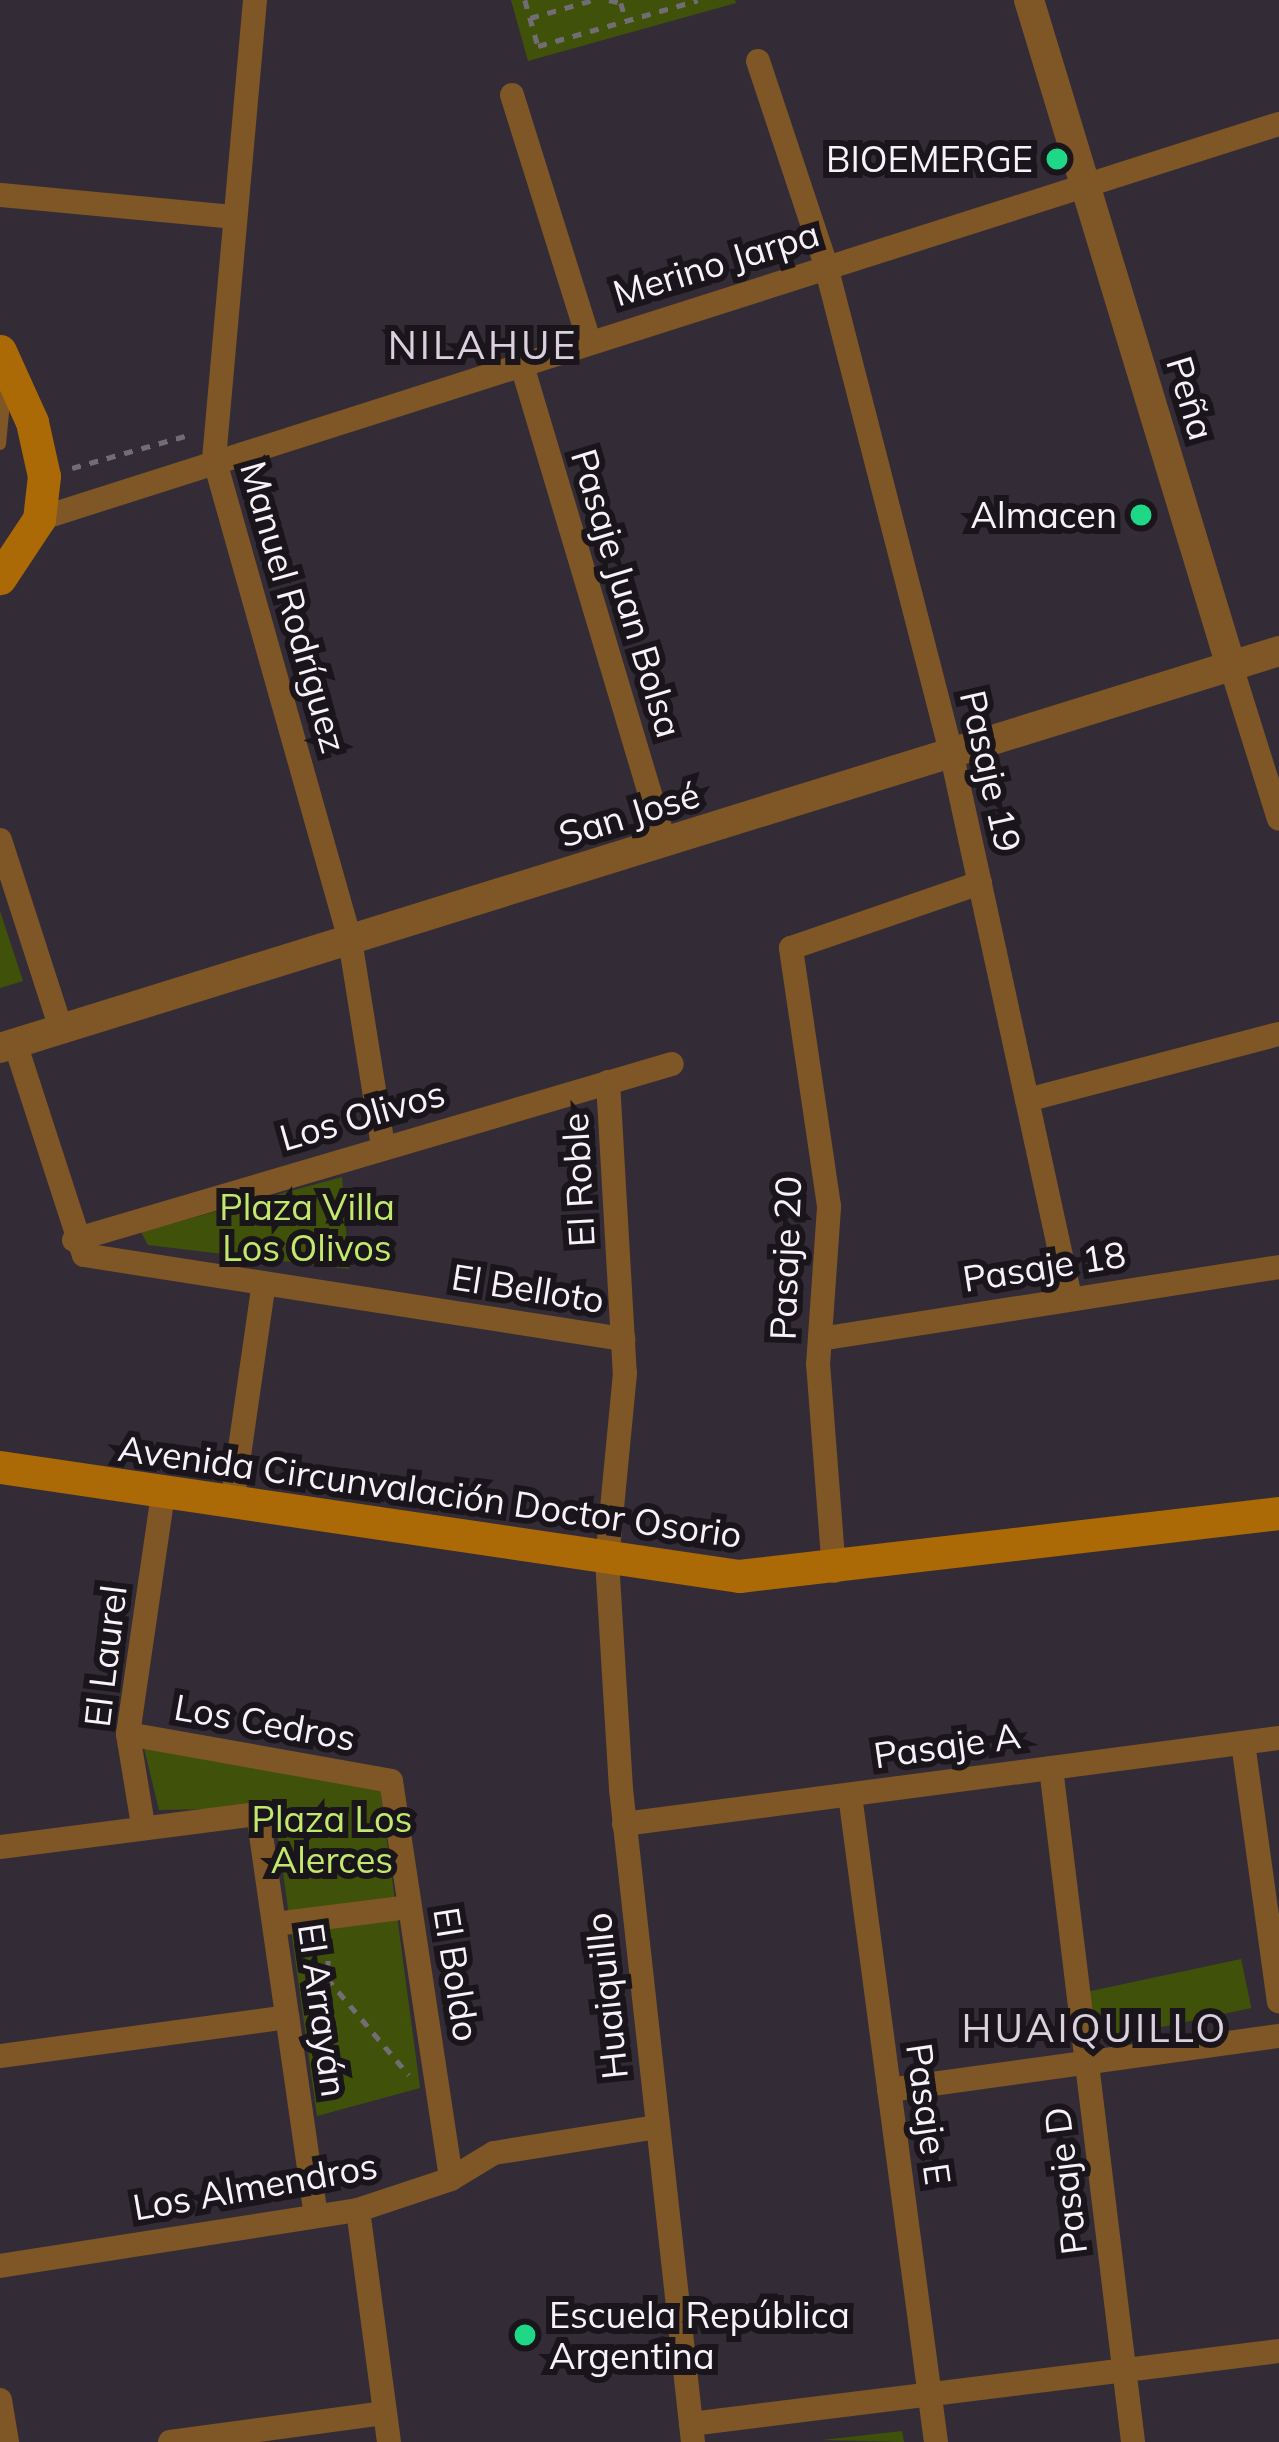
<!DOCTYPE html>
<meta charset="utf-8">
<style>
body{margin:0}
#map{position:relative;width:1279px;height:2442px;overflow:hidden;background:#332c36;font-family:Mulish,sans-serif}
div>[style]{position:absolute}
.green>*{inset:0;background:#405209;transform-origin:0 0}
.path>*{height:4.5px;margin-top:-2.25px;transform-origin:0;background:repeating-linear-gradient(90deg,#726c75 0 9px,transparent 0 18px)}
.service>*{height:12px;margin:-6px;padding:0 6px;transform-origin:6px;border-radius:6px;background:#7f5626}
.minor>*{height:24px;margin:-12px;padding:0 12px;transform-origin:12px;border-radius:12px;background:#7f5626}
.tertiary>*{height:30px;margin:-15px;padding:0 15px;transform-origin:15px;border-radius:15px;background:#7f5626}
.secondary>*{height:33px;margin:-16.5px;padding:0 16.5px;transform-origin:16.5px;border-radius:16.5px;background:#ac6a07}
.dots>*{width:33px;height:33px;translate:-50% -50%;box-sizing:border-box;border:6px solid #19151a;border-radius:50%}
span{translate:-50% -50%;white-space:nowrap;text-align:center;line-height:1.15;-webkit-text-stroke:12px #19151a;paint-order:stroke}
.poi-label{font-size:36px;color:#f7f2f9}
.right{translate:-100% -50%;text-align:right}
.left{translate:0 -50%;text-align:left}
.street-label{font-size:36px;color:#f7f2f9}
.park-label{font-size:36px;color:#c2e86c}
.neighbourhood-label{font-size:39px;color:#dad0de;letter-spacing:3px}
</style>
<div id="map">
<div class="green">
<i style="clip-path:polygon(511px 0,735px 0,736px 3px,528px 61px)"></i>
<i style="clip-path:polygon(0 911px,23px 981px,0 988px)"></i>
<i style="clip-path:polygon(342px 1177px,349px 1269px,148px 1245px,141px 1232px)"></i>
<i style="clip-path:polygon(144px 1748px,380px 1788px,420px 2088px,317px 2116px,274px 1808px,159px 1810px)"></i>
<i style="left:1241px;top:1959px;width:50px;height:175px;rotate:78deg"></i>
<i style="clip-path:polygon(902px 2431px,904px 2442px,822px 2440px)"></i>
</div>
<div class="path">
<i style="left:525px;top:0;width:48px;rotate:74.2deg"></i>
<i style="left:538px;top:46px;width:166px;rotate:-16deg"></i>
<i style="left:609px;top:0;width:12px;rotate:14deg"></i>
<i style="left:621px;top:3px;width:18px;rotate:74deg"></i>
<i style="left:530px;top:18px;width:66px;rotate:-15.9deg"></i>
<i style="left:72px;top:468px;width:122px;rotate:-15.8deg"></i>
<i style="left:330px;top:1943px;width:35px;rotate:95deg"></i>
<i style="left:327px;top:1978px;width:127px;rotate:49.8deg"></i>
</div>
<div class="service">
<i style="left:0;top:444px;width:51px;rotate:-84.4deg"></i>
</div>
<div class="minor">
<i style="left:255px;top:0;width:460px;rotate:95.1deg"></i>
<i style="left:214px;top:458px;width:501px;rotate:74.24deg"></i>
<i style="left:350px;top:940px;width:208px;rotate:80.9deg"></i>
<i style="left:758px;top:61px;width:216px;rotate:71.6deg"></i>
<i style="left:826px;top:266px;width:506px;rotate:75.58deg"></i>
<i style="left:952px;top:756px;width:554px;rotate:77.7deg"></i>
<i style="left:512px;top:95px;width:257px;rotate:72.6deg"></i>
<i style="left:1px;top:195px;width:233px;rotate:5.4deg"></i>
<i style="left:521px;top:362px;width:503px;rotate:73.37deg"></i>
<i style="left:39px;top:519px;width:1301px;rotate:-17.67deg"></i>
<i style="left:1231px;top:666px;width:160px;rotate:72.6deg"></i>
<i style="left:0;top:840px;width:199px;rotate:72.1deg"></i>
<i style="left:15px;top:1043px;width:223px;rotate:72deg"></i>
<i style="left:84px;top:1255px;width:546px;rotate:8.86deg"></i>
<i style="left:608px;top:1082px;width:291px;rotate:86.7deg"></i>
<i style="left:625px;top:1373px;width:188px;rotate:95.5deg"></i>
<i style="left:607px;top:1560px;width:229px;rotate:86.5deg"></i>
<i style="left:621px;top:1789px;width:657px;rotate:83.71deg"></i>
<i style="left:1027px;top:1100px;width:260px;rotate:-14.7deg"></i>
<i style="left:74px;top:1240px;width:623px;rotate:-16.4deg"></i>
<i style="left:820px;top:1339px;width:465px;rotate:-8.9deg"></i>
<i style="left:232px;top:1504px;width:223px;rotate:-81.8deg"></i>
<i style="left:834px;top:1571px;width:207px;rotate:-94.4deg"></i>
<i style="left:818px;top:1365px;width:159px;rotate:-86deg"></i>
<i style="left:829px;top:1206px;width:261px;rotate:-98.4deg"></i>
<i style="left:791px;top:948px;width:200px;rotate:-19deg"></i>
<i style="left:128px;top:1734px;width:267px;rotate:10.1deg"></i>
<i style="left:391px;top:1781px;width:402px;rotate:81.4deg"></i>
<i style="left:1243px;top:1743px;width:261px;rotate:82.1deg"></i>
<i style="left:1051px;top:1768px;width:679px;rotate:83.06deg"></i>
<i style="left:850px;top:1795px;width:653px;rotate:82.43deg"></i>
<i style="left:624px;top:1824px;width:661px;rotate:-7.48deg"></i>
<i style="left:143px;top:1825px;width:92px;rotate:-99.4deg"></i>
<i style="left:128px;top:1734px;width:242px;rotate:-81.7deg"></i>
<i style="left:0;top:1847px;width:260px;rotate:-7.3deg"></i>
<i style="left:258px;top:1814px;width:405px;rotate:81.8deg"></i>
<i style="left:275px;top:1924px;width:136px;rotate:-7.2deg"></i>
<i style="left:0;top:2056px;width:290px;rotate:-7.7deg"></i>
<i style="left:889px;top:2090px;width:394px;rotate:-7.9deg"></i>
<i style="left:358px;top:2210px;width:234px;rotate:82.4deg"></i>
<i style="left:0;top:2266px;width:362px;rotate:-8.9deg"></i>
<i style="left:358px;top:2210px;width:98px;rotate:-18.4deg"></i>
<i style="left:451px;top:2179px;width:50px;rotate:-31.2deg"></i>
<i style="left:494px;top:2153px;width:164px;rotate:-9.1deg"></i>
<i style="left:0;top:2400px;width:43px;rotate:80.5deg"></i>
<i style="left:691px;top:2424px;width:593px;rotate:-7.08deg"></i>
<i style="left:170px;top:2442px;width:217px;rotate:-7.7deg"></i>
</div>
<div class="tertiary">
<i style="left:1029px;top:0;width:696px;rotate:73.13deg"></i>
<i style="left:0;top:1048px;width:1339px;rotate:-17.24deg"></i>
</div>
<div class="secondary">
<i style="left:0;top:351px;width:78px;rotate:65.7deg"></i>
<i style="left:32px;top:422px;width:55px;rotate:77.5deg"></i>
<i style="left:44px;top:476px;width:43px;rotate:96.6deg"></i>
<i style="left:39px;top:519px;width:71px;rotate:123.5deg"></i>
<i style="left:0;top:1467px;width:747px;rotate:8.39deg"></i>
<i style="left:739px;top:1576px;width:544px;rotate:-6.65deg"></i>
</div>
<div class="dots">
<i style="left:1057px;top:159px;background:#1fd887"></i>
<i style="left:1141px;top:515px;background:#1fd887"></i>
<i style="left:525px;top:2335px;background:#1fd887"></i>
</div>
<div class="poi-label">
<span class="right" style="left:1033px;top:159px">BIOEMERGE</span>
<span class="right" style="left:1117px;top:515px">Almacen</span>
<span class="left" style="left:549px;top:2335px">Escuela República<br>Argentina</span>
</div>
<div class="street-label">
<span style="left:716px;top:263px;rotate:-17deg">Merino Jarpa</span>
<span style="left:1191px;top:398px;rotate:73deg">Peña</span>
<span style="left:627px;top:593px;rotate:73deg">Pasaje Juan Bolsa</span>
<span style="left:294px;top:607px;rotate:74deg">Manuel Rodríguez</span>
<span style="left:991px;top:771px;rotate:77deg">Pasaje 19</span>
<span style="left:629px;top:814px;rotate:-17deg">San José</span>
<span style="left:362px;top:1115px;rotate:-16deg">Los Olivos</span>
<span style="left:578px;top:1180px;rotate:-93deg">El Roble</span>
<span style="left:785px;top:1258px;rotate:-88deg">Pasaje 20</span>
<span style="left:1044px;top:1266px;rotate:-9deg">Pasaje 18</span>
<span style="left:528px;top:1288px;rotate:9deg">El Belloto</span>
<span style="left:430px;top:1491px;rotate:8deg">Avenida Circunvalación Doctor Osorio</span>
<span style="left:105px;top:1656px;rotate:-83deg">El Laurel</span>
<span style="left:265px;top:1722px;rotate:10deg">Los Cedros</span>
<span style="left:947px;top:1745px;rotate:-8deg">Pasaje A</span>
<span style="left:457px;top:1974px;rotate:81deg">El Boldo</span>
<span style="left:606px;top:1996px;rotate:-96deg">Huaiquillo</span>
<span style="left:323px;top:2010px;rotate:82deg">El Arrayán</span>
<span style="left:929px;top:2114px;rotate:82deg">Pasaje E</span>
<span style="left:1065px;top:2181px;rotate:-97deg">Pasaje D</span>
<span style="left:255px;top:2186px;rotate:-10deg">Los Almendros</span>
</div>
<div class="park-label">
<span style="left:307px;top:1227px">Plaza Villa<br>Los Olivos</span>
<span style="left:332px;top:1839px">Plaza Los<br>Alerces</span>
</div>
<div class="neighbourhood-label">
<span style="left:483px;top:345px">NILAHUE</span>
<span style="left:1095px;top:2028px">HUAIQUILLO</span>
</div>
</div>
